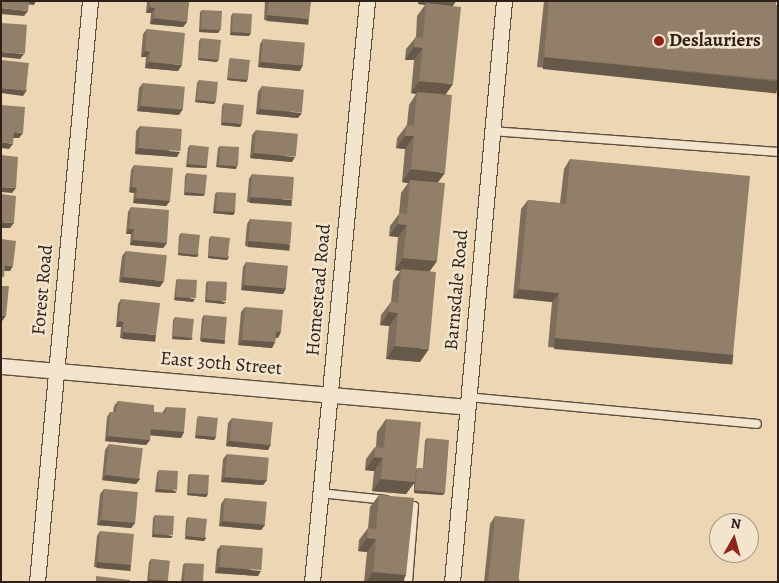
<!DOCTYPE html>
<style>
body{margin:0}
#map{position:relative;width:779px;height:583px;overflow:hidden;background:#edd6b3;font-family:Alegreya,serif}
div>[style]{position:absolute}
.roads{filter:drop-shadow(1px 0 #5d4e40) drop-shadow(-1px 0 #5d4e40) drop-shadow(0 1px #5d4e40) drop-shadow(0 -1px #5d4e40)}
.service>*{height:8px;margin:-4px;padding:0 4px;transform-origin:4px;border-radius:4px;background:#f3e4ce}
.minor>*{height:15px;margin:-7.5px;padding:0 7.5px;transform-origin:7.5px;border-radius:7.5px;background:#f3e4ce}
.wall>*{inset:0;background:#7d6d5b}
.shaded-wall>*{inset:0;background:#66594a;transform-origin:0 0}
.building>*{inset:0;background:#917f6a;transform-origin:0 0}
.dots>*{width:14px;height:14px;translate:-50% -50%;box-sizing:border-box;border:2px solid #f3e4ce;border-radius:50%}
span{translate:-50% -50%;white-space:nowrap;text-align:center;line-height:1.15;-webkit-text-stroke:5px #f3e4ce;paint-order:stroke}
.poi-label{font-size:19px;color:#2d211a;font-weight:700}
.left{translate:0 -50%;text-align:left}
.street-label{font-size:19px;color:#2d211a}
.frame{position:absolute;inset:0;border:2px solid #2d211a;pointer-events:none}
.north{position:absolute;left:709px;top:513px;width:50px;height:50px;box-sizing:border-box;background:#f3e4ce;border:1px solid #a49686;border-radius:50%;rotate:7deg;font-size:14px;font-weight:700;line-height:20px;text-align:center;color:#2d211a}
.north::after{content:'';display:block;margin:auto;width:18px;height:22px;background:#8f2418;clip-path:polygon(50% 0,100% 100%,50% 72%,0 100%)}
</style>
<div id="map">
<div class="roads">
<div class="service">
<i style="left:492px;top:131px;width:287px;rotate:4.2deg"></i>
<i style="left:467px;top:397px;width:291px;rotate:5.3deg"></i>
<i style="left:320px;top:493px;width:66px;rotate:6.1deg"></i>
<i style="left:405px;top:504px;width:9px;rotate:13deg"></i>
<i style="left:414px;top:506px;width:76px;rotate:94.5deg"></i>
</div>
<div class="minor">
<i style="left:1px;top:366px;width:467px;rotate:5deg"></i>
<i style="left:37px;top:582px;width:583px;rotate:-84.79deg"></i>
<i style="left:312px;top:582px;width:584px;rotate:-84.59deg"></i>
<i style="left:452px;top:582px;width:583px;rotate:-84.89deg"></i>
</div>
</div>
<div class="wall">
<i style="clip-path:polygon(147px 1px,189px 1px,187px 22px,183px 27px,150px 24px,151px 13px,146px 13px)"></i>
<i style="clip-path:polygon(265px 1px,311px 1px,306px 24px,264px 20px)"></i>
<i style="clip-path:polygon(418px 1px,456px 1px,453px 6px,446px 95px,438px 183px,437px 261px,430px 271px,420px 362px,386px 359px,389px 326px,380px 325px,381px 315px,391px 302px,393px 281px,400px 271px,395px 270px,398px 237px,389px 236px,390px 226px,399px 214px,401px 193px,408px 183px,402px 182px,405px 149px,396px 148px,397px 138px,407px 125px,409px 105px,416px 94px,411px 93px,414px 60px,405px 60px,406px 49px,416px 37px,417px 16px,425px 5px,418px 4px)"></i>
<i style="clip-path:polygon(544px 1px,776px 1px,776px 5px,778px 5px,778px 90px,537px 67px)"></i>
<i style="clip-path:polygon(202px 10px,220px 30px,218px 33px,199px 32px,200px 12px)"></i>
<i style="clip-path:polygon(233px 13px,249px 36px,230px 35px,231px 16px)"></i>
<i style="clip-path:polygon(147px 29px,178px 71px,145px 68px,146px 57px,141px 57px,143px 34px)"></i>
<i style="clip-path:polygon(201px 38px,217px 62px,198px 60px,199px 41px)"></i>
<i style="clip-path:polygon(263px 39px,300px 71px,258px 67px,260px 44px)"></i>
<i style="clip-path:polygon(230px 58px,248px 79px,246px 82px,227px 80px,229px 61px)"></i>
<i style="clip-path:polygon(199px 80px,214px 104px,195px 102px,197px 83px)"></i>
<i style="clip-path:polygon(143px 83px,179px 115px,137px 111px,139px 88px)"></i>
<i style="clip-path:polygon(262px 86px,298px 118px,256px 114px,258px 92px)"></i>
<i style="clip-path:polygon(224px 103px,240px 127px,221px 125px,222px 106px)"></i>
<i style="clip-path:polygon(140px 126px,177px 157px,135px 154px,136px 131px)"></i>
<i style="clip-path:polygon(256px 130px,292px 162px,250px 158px,252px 135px)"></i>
<i style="clip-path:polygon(190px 145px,207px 166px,206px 168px,186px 167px,188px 148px)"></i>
<i style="clip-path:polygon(220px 146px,236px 169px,216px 167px,218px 148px)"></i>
<i style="clip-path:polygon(570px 159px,733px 355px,726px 364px,548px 347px,552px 302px,513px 298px,521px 209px,528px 200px,560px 203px,564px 169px)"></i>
<i style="clip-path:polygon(134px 165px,170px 201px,166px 206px,133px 203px,134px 193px,129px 192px,131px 170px)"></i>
<i style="clip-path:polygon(187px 173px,205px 194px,203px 196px,184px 195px,185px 176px)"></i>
<i style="clip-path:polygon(252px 174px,289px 205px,247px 202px,249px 179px)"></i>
<i style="clip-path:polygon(217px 192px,235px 212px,233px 215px,213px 213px,215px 194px)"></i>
<i style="clip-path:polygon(131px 207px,167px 243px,163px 248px,130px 245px,131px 234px,126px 234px,128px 212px)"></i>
<i style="clip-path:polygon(250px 219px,290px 245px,287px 250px,245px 246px,247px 224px)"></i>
<i style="clip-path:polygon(181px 233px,197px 257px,178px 255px,179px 236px)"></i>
<i style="clip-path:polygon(211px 236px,229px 257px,227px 260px,208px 258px,209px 239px)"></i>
<i style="clip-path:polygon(126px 251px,160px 287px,119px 282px,122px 256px)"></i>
<i style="clip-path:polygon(246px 262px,286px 288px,283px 294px,241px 290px,243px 267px)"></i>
<i style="clip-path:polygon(177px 279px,193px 302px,174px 300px,176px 281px)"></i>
<i style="clip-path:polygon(208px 281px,224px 304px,205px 302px,206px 283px)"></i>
<i style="clip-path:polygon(121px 299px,153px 341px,120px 338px,121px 327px,116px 327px,118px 304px)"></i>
<i style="clip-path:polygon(245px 307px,278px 338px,276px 337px,275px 342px,272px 348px,238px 345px,241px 312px)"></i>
<i style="clip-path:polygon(204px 315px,223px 343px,200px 341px,202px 318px)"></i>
<i style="clip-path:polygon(175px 317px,191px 340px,172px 339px,173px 320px)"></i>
<i style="clip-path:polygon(118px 401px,154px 412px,162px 413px,166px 407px,184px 432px,181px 438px,150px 435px,150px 440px,146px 445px,105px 441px,107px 417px,110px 412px,113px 412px,114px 406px)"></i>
<i style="clip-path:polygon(198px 416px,216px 437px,214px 440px,195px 438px,197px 419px)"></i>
<i style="clip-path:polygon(232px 418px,271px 444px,268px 450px,226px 446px,228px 423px)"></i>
<i style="clip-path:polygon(386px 419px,416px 470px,417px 468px,423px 468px,425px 441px,427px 438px,443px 495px,414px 493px,414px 483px,406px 494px,372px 491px,374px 471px,365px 470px,366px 459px,375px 447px,376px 447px,377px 432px)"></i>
<i style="clip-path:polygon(109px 444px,140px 479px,136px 484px,102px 480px,105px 450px)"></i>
<i style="clip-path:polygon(227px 454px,267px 480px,263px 485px,221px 482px,223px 459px)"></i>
<i style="clip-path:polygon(159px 470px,175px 493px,155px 492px,157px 473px)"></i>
<i style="clip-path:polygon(190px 474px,208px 494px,206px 497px,187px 495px,188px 476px)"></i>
<i style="clip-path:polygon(104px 489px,135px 523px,131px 528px,97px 525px,100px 494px)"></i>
<i style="clip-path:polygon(379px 495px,406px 575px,402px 582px,364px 582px,367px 552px,358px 551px,359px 540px,368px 528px,370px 507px)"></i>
<i style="clip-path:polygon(225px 498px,265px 525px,261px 530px,219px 526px,221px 504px)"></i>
<i style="clip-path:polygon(155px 515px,171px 538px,152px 537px,153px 518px)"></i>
<i style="clip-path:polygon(495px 516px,520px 582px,484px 582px,490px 524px)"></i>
<i style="clip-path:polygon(188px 517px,206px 538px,204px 541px,185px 539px,186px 520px)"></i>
<i style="clip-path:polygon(100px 531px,131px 565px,128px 570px,94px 567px,97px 536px)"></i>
<i style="clip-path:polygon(221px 545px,258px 576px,215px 573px,217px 550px)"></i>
<i style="clip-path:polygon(151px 559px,170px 561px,147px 581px,149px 562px)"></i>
<i style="clip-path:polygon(185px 563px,203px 582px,181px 582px,183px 565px)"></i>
</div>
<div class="shaded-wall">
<i style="clip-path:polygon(27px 1px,36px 1px,34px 5px,25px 4px)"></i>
<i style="clip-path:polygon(420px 1px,456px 1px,452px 7px,418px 4px)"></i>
<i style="clip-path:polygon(150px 7px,155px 8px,151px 13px,146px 13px)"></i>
<i style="clip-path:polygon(1px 8px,28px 11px,24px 16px,1px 14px)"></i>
<i style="left:267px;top:15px;width:42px;height:6px;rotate:5deg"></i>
<i style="clip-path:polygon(154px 18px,187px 22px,183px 27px,150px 24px)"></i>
<i style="clip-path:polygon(200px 29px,220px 30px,218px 33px,199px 32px)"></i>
<i style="clip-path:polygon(232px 32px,251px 33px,249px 36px,230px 35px)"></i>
<i style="clip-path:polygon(414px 47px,423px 48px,414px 60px,405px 60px)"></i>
<i style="clip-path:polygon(145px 51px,150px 52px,146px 57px,141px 57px)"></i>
<i style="clip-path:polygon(1px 52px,24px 54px,20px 59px,1px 57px)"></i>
<i style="left:544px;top:57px;width:235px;height:12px;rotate:6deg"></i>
<i style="clip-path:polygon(200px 58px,219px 59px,217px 62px,198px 60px)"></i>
<i style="clip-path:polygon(149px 62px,182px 65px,178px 71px,145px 68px)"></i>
<i style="clip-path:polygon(261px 62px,303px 65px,300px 71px,258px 67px)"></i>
<i style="clip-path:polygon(229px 78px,248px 79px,246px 82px,227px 80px)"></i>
<i style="clip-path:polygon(419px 81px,453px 84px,444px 97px,417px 92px,416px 94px,411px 93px)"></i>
<i style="clip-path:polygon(1px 88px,27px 90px,23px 96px,1px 93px)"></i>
<i style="clip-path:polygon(197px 100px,216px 101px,214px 104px,195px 102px)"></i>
<i style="clip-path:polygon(141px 106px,183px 109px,179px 115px,137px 111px)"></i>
<i style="clip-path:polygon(260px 109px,302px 113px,298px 118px,256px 114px)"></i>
<i style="clip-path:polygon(223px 122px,242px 124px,240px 127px,221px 125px)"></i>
<i style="clip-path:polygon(14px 132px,23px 133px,19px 138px,11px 138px)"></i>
<i style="clip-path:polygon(405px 136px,414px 136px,405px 149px,396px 148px)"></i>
<i style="clip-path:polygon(1px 142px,13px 144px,9px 149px,1px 148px)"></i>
<i style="clip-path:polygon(138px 148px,180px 152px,177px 157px,135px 154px)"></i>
<i style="clip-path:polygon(254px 153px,295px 157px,292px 162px,250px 158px)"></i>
<i style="clip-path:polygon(188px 164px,207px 166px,206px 168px,186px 167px)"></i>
<i style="clip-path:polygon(218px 165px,237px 166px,236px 169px,216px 167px)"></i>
<i style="clip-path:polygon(411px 169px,445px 173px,436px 185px,410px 180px,408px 183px,402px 182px)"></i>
<i style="clip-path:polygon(1px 187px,16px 188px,12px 193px,1px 192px)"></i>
<i style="clip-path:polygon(132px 187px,137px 188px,134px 193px,129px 192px)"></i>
<i style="clip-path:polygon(186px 192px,205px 194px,203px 196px,184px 195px)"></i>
<i style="left:250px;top:197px;width:42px;height:6px;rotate:4deg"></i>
<i style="clip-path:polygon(136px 198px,170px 201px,166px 206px,133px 203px)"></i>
<i style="clip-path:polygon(215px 211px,235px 212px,233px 215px,213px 213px)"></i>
<i style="clip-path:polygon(1px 222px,14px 223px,10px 228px,1px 228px)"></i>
<i style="clip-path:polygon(398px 224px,407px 225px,398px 237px,389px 236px)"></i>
<i style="clip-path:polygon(129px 229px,134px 229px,131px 234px,126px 234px)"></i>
<i style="clip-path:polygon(133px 240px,167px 243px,163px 248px,130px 245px)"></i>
<i style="left:248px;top:241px;width:42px;height:6px;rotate:5deg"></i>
<i style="clip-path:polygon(179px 253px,199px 254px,197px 257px,178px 255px)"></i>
<i style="clip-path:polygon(209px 256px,229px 257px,227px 260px,208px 258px)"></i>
<i style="clip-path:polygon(403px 258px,437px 261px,428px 273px,401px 269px,400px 271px,395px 270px)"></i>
<i style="clip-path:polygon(5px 265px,13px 266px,10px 271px,1px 271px)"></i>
<i style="clip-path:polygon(123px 277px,164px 281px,160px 287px,119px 282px)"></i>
<i style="clip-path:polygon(244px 285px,286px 288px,283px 294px,241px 290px)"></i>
<i style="clip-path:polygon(519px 289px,559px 293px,552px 302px,513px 298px)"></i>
<i style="clip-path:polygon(176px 297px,195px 299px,193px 302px,174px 300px)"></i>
<i style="clip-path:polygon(207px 300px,226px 302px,224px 304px,205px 302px)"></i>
<i style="clip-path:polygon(389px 312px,398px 313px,389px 326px,380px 325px)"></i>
<i style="clip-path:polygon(1px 315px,6px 316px,2px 321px,1px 321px)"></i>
<i style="clip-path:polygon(119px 321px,124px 322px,121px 327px,116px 327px)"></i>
<i style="left:123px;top:332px;width:33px;height:7px;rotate:5deg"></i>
<i style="clip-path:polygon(276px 332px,281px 332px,278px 338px,272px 337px)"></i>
<i style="clip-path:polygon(174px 336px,193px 338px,191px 340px,172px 339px)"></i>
<i style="left:202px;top:338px;width:23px;height:4px;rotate:5deg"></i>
<i style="left:555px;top:338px;width:179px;height:11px;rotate:5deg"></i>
<i style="clip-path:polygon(242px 340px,275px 342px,272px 348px,238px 345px)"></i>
<i style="clip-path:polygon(395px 346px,429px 349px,420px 362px,386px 359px)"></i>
<i style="clip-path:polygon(151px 429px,184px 432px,181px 438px,147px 435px)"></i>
<i style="clip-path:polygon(197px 435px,216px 437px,214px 440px,195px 438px)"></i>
<i style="clip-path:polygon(108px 436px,150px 440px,146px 445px,105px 441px)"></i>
<i style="clip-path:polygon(229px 441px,271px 444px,268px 450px,226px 446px)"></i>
<i style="clip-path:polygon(374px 457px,383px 458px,374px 471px,365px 470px)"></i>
<i style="clip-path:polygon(106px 475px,140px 479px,136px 484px,102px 480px)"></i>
<i style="clip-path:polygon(225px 477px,267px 480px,263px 485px,221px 482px)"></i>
<i style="clip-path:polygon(381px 479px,415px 482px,406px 494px,372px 491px)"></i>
<i style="clip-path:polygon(157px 489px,177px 491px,175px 493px,155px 492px)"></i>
<i style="clip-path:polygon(415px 490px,445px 493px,443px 495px,414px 493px)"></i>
<i style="clip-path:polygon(189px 493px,208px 494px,206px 497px,187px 495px)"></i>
<i style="clip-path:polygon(101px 520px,135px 523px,131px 528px,97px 525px)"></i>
<i style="clip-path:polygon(223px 521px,265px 525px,261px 530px,219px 526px)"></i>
<i style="clip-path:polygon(153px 534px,173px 536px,171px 538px,152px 537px)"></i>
<i style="clip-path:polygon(187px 536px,206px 538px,204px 541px,185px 539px)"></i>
<i style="clip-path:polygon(367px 538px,376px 539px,367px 552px,358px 551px)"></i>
<i style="left:97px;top:562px;width:34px;height:6px;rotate:5deg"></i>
<i style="clip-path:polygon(219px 567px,261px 571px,258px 576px,215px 573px)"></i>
<i style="clip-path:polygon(373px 572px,406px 575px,402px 582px,366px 582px)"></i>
<i style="clip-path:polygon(149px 579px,168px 580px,167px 582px,147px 581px)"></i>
</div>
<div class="building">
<i style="clip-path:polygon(1px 1px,29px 1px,28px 11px,1px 8px)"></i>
<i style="clip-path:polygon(150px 1px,189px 1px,187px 22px,154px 18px,155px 8px,150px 7px)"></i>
<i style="clip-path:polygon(269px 1px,311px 1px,309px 19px,267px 15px)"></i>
<i style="clip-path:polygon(549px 1px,776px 1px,776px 5px,778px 5px,778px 80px,544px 57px)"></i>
<i style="clip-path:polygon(426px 3px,461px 7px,453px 84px,419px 81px,423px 48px,414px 47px,415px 37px,423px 38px)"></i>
<i style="left:202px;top:10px;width:20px;height:19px;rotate:3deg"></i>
<i style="left:233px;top:13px;width:19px;height:19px;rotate:3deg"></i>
<i style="left:1px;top:23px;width:26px;height:29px;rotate:4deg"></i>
<i style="clip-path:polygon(147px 29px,185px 33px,182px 65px,149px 62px,150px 52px,145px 51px)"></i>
<i style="left:201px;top:38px;width:20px;height:20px;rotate:6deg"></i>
<i style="left:263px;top:39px;width:42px;height:23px;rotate:5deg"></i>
<i style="left:230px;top:58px;width:20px;height:20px;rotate:6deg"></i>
<i style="left:1px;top:60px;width:28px;height:28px;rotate:6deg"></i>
<i style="left:199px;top:80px;width:19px;height:20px;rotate:6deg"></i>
<i style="left:143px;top:83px;width:42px;height:23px;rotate:5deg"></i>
<i style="left:262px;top:86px;width:42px;height:23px;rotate:5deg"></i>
<i style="clip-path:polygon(417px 92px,452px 95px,445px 173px,411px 169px,414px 136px,405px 136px,406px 125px,414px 126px)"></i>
<i style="left:224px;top:103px;width:20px;height:19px;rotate:6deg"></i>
<i style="clip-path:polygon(1px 105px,25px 107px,23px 133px,14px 132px,13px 144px,1px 142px)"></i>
<i style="left:140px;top:126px;width:42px;height:22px;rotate:4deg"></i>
<i style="left:256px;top:130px;width:42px;height:23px;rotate:5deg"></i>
<i style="left:190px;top:145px;width:19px;height:19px;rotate:6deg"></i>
<i style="left:220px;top:146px;width:19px;height:19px;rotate:3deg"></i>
<i style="clip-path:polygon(1px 155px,18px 157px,16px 188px,1px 187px)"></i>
<i style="clip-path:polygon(570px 159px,750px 176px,733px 355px,555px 338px,559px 293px,519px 289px,528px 200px,566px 204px)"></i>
<i style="clip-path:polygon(134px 165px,173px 168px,170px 201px,136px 198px,137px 188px,132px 187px)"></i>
<i style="left:187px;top:173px;width:20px;height:19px;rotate:6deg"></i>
<i style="left:252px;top:174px;width:42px;height:23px;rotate:4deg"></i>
<i style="clip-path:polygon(410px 180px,445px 183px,437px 261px,403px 258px,407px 225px,398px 224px,399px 213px,407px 214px)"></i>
<i style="left:217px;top:192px;width:19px;height:19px;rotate:3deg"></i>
<i style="clip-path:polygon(1px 194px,16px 196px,14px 223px,1px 222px)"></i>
<i style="clip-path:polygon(131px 207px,169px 210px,167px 243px,133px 240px,134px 229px,129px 229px)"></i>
<i style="left:250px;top:219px;width:42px;height:22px;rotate:4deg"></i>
<i style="left:181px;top:233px;width:19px;height:20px;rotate:6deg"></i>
<i style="left:211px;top:236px;width:19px;height:20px;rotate:6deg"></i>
<i style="clip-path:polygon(1px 239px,16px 241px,13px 266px,5px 265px,4px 277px,1px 277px)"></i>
<i style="left:126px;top:251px;width:41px;height:26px;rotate:6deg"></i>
<i style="left:246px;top:262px;width:42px;height:23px;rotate:5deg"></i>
<i style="clip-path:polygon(401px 269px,436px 272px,429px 349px,395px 346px,398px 313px,389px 312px,390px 302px,398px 303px)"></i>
<i style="left:177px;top:279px;width:20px;height:18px;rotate:3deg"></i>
<i style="left:208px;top:281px;width:19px;height:19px;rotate:3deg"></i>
<i style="clip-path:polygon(1px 286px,9px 286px,6px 316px,1px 315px)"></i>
<i style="clip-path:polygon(121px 299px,160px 303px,156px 335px,123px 332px,124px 322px,119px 321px)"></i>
<i style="clip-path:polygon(245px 307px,283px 310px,281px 332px,276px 332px,275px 342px,242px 340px)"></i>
<i style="left:204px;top:315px;width:23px;height:23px;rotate:5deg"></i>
<i style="left:175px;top:317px;width:19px;height:19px;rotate:6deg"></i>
<i style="clip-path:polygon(118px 401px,154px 405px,154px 412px,166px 413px,166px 407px,186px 408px,184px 432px,151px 429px,150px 440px,108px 436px,110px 412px,116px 412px)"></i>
<i style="left:198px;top:416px;width:20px;height:19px;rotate:6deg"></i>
<i style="left:232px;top:418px;width:41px;height:23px;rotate:6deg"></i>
<i style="clip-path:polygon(386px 419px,421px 422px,415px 482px,381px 479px,383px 458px,374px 457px,375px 447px,384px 448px)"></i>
<i style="clip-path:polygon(427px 438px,449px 440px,445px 493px,415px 490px,417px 468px,424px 468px)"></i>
<i style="left:109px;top:444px;width:34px;height:31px;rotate:7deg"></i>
<i style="left:227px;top:454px;width:42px;height:23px;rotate:5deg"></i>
<i style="left:159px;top:470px;width:19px;height:19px;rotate:3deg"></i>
<i style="left:190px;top:474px;width:19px;height:19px;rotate:3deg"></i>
<i style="left:104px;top:489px;width:34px;height:31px;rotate:5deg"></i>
<i style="clip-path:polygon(379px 495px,414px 498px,406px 575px,373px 572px,376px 539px,367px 538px,368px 528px,376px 529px)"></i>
<i style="left:225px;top:498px;width:42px;height:23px;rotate:5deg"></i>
<i style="left:155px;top:515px;width:19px;height:19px;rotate:3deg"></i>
<i style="left:495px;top:516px;width:30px;height:66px;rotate:6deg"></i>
<i style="left:188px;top:517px;width:19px;height:19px;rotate:6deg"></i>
<i style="left:100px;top:531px;width:34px;height:31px;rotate:5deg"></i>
<i style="left:221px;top:545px;width:42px;height:22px;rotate:4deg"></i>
<i style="left:151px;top:559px;width:19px;height:20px;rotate:6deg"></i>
<i style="left:185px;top:563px;width:19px;height:19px;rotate:3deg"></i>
<i style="clip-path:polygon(96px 576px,130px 580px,130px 582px,96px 582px)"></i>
</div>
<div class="dots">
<i style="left:659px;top:41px;background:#8f2418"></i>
</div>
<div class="poi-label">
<span class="left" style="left:669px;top:41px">Deslauriers</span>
</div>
<div class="street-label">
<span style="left:43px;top:290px;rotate:-85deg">Forest Road</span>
<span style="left:319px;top:290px;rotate:-85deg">Homestead Road</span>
<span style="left:457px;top:290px;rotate:-85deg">Barnsdale Road</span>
<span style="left:221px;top:364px;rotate:5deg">East 30th Street</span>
</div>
<div class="frame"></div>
<div class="north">N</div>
</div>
